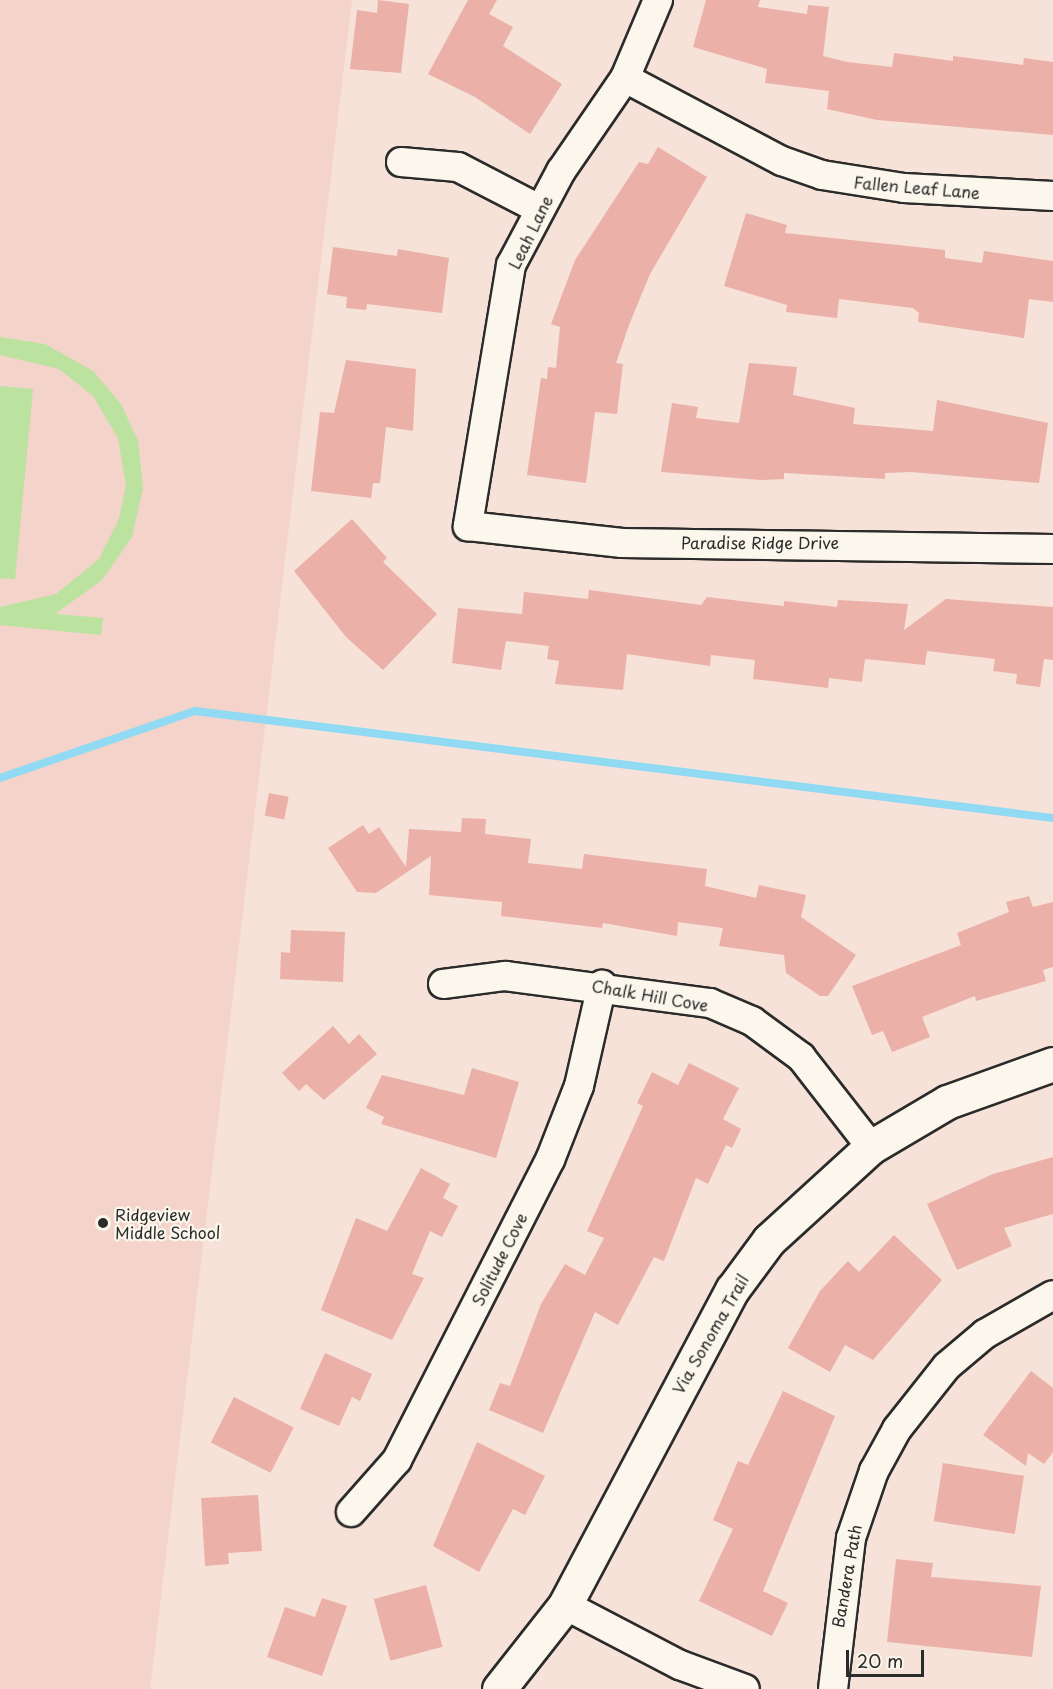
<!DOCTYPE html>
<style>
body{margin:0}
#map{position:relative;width:1053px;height:1689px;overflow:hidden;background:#f6e2d8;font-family:"Playpen Sans",sans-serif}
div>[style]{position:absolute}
.built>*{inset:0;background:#f3d3ca}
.green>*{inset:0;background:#bbe29e}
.stream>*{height:8px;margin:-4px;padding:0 4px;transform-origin:4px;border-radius:4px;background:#91daf3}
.building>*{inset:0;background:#ebb0a8;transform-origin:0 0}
.roads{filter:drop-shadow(2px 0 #2b2b2b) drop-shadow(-2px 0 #2b2b2b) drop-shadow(0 2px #2b2b2b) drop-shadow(0 -2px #2b2b2b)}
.minor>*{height:28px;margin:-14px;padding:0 14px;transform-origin:14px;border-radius:14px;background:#fbf7ec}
.tertiary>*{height:33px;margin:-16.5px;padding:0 16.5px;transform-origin:16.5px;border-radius:16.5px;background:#fbf7ec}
.dots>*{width:16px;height:16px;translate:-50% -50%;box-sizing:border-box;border:3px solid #fbf7ec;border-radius:50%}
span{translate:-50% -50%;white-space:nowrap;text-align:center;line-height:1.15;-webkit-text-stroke:4.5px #fbf7ec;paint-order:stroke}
.street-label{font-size:16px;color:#2b2b2b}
.poi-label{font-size:16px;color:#2b2b2b}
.left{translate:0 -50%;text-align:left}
.scale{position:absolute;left:846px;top:1650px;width:78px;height:27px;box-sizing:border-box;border:3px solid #2b2b2b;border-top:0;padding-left:8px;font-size:18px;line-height:21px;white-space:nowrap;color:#2b2b2b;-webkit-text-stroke:4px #fbf7ec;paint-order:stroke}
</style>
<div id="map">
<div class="built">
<i style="clip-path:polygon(0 0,352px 0,150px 1689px,0 1689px)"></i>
</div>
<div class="green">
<i style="clip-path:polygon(0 337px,45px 344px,93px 371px,121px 404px,138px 441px,143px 488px,132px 537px,102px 580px,55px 614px,103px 618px,101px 635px,0 625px,0 607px,56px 594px,99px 559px,119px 519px,126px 486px,118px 438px,93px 396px,59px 369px,0 355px)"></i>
<i style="clip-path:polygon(0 386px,33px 389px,15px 579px,0 578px)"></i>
</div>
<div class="stream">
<i style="left:0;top:778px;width:206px;rotate:-19deg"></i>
<i style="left:195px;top:711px;width:865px;rotate:7.11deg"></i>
</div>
<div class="building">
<i style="clip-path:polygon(378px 0,409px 4px,401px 73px,350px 69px,357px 10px,377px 13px)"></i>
<i style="clip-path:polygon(468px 0,497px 0,489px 14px,513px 27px,503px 46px,562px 84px,530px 134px,475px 97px,428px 74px)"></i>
<i style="clip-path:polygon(706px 0,760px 0,758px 7px,807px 14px,808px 5px,829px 7px,823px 56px,847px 62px,892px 67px,894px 53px,953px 61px,953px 56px,1023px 65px,1024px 58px,1053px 62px,1053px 135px,877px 120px,827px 109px,829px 91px,765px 83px,767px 69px,693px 47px)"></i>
<i style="clip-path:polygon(658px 147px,707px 177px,650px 274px,629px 325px,616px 363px,623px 364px,617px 414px,595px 412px,586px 483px,527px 475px,541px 378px,547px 379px,548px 367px,556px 368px,560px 327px,551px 324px,575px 260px,639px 162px,648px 164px)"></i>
<i style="clip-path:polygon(746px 213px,787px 225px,785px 233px,945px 250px,945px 258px,982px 263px,984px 251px,1053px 261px,1053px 302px,1029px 299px,1024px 338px,918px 322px,919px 313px,913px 308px,839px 299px,837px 318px,786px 312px,787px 305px,724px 286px)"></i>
<i style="clip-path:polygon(333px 247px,397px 256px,398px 249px,449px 258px,442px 313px,367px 304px,366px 310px,346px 308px,347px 297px,327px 294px)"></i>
<i style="clip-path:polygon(346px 360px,416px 369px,413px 431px,386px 427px,380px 483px,373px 483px,371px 498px,311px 491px,320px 412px,334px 413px)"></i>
<i style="clip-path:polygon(749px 363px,797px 367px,793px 395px,855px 408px,853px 424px,933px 431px,937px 400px,1048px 423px,1039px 483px,911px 472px,885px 473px,885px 479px,784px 473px,784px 479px,761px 480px,661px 472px,672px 403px,698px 407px,696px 418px,739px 423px)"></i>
<i style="clip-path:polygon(352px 519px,387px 558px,383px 562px,437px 614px,383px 670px,346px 637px,294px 571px)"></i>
<i style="clip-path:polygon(589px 590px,701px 605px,707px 597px,784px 606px,784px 601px,837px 607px,838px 600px,908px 604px,904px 630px,946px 599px,1053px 607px,1053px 660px,1044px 659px,1040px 687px,1016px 684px,1017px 674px,993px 671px,995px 659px,927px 651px,925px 665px,865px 659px,862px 682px,829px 678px,828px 688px,753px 679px,755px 660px,711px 655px,710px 666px,627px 654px,623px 690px,555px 684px,559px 661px,547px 659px,549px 646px,506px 641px,501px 670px,452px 663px,458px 608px,522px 614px,524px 592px,588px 599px)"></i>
<i style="left:269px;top:793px;width:20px;height:23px;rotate:11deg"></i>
<i style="clip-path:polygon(462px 818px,486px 819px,485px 834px,531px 839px,528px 863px,582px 869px,584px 854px,707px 869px,705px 886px,756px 898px,759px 885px,806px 895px,801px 917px,856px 955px,828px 996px,820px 996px,786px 973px,784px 955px,719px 946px,723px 928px,678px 922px,677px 936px,603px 923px,602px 928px,501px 916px,502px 902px,429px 895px,431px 856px,376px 893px,357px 892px,328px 848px,363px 825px,369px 834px,379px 827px,406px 867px,409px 829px,461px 832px)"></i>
<i style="clip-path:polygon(1029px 896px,1033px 907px,1053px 902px,1053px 967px,1043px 970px,1046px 981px,976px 1001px,975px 996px,922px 1017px,930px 1037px,892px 1052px,883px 1031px,872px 1035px,852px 986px,961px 945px,957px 933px,1009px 912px,1006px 902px)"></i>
<i style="clip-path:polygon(291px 930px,345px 932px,343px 982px,280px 979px,281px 952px,290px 953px)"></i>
<i style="clip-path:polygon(333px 1026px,349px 1044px,359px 1034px,377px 1054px,324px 1100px,306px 1084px,299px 1091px,282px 1073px)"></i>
<i style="clip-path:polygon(689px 1063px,739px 1088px,723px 1119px,741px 1129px,732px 1148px,726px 1145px,708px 1184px,696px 1178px,664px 1261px,654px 1257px,618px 1325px,595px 1312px,543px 1433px,489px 1410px,500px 1383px,510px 1386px,541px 1304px,565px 1264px,585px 1275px,604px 1238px,587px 1231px,643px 1106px,637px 1103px,652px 1072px,678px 1085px)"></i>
<i style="clip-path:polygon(472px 1068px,519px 1082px,496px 1158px,381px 1124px,384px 1117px,366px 1108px,382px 1075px,464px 1095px)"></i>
<i style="clip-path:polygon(1053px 1157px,1053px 1214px,1004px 1228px,1012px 1246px,957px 1270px,927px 1204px,993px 1174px)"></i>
<i style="clip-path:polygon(421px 1168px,450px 1184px,443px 1198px,458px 1206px,442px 1237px,430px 1231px,412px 1274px,424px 1278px,392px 1340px,321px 1310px,356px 1218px,387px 1231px)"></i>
<i style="clip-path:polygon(894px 1235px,942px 1280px,873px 1360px,845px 1345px,830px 1372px,788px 1348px,820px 1291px,848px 1261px,859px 1272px)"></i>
<i style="clip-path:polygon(325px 1353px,372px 1374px,360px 1401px,352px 1397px,339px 1426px,300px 1409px)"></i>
<i style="clip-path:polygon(1031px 1371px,1053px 1388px,1053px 1452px,1044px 1464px,1028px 1453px,1026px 1466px,983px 1435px)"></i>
<i style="clip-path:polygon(783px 1391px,835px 1416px,763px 1591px,788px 1603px,772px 1636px,699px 1601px,733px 1529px,713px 1520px,738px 1461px,748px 1465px)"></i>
<i style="left:234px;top:1397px;width:67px;height:51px;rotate:27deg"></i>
<i style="clip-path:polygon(477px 1442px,545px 1476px,525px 1515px,513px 1509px,479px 1572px,433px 1546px)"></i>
<i style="left:943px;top:1463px;width:82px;height:59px;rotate:9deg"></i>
<i style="clip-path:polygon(258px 1495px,262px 1551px,228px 1553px,229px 1564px,205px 1566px,201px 1498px)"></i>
<i style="clip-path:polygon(896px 1559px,933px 1563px,931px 1577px,1041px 1586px,1032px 1657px,887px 1642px)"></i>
<i style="left:426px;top:1585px;width:64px;height:54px;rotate:75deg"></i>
<i style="clip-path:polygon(322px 1598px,347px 1606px,322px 1676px,267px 1657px,285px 1607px,315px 1617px)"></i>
</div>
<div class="roads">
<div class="minor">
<i style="left:658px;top:0;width:85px;rotate:112.9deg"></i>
<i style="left:625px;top:78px;width:113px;rotate:124.5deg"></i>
<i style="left:561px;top:171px;width:106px;rotate:118deg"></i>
<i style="left:511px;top:265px;width:265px;rotate:99.4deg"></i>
<i style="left:468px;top:526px;width:155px;rotate:6.3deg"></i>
<i style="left:622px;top:543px;width:431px;rotate:0.8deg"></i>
<i style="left:625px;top:78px;width:178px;rotate:27.9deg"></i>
<i style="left:782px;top:161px;width:42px;rotate:19.3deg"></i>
<i style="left:822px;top:175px;width:83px;rotate:9deg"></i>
<i style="left:904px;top:188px;width:149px;rotate:3.1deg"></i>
<i style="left:401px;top:162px;width:57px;rotate:5deg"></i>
<i style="left:458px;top:167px;width:91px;rotate:27.4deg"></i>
<i style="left:443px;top:984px;width:63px;rotate:-7.4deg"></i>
<i style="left:505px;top:976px;width:207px;rotate:7.5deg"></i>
<i style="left:710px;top:1003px;width:46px;rotate:23.2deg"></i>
<i style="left:752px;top:1021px;width:61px;rotate:36.3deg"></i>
<i style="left:801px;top:1057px;width:114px;rotate:52.1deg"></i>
<i style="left:351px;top:1512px;width:69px;rotate:-48.5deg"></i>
<i style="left:397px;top:1460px;width:337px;rotate:-63deg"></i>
<i style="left:550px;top:1160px;width:79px;rotate:-68.6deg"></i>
<i style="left:579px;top:1086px;width:104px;rotate:-77.2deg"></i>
<i style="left:565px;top:1605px;width:130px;rotate:27.6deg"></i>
<i style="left:680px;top:1665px;width:69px;rotate:20.3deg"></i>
<i style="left:833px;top:1689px;width:152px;rotate:-83.2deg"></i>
<i style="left:851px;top:1538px;width:71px;rotate:-71.1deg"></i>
<i style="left:874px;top:1471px;width:48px;rotate:-61.3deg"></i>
<i style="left:897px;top:1429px;width:80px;rotate:-51.6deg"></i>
<i style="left:947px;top:1366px;width:50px;rotate:-40.1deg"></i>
<i style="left:985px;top:1334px;width:78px;rotate:-29.8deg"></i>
</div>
<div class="tertiary">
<i style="left:499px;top:1689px;width:107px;rotate:-51.8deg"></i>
<i style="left:565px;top:1605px;width:357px;rotate:-62.1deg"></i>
<i style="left:732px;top:1290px;width:62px;rotate:-53.5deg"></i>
<i style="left:769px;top:1240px;width:138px;rotate:-42.4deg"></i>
<i style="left:871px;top:1147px;width:88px;rotate:-30.6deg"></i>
<i style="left:947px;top:1102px;width:113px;rotate:-19.7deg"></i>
</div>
</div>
<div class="dots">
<i style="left:103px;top:1223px;background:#2b2b2b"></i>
</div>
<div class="street-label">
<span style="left:917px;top:187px;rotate:5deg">Fallen Leaf Lane</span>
<span style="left:530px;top:232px;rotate:-64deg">Leah Lane</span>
<span style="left:760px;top:542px">Paradise Ridge Drive</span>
<span style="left:650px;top:995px;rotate:10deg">Chalk Hill Cove</span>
<span style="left:499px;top:1259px;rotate:-63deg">Solitude Cove</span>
<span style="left:710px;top:1334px;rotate:-60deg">Via Sonoma Trail</span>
<span style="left:846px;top:1576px;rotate:-80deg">Bandera Path</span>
</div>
<div class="poi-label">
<span class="left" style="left:115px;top:1223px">Ridgeview<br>Middle School</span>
</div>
<div class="scale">20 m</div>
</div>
